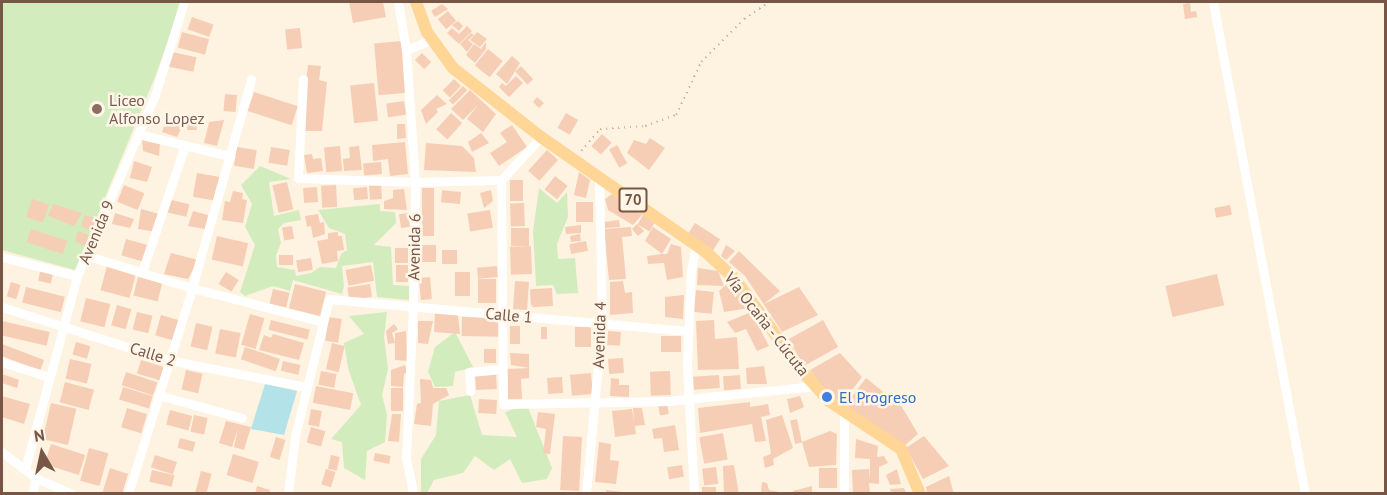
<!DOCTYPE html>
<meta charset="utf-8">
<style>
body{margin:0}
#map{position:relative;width:1387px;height:495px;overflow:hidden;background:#fef2e0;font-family:"PT Sans",sans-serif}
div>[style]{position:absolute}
.green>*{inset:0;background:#d2ecbe}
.water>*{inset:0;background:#b4e2e9}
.building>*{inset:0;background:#f6ceb6;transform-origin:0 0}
.path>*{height:1.5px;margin-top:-0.75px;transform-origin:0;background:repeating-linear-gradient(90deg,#dab199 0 1.5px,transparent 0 6px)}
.minor>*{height:9px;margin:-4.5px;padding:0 4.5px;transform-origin:4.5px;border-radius:4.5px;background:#fff}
.major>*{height:12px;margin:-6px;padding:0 6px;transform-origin:6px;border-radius:6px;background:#ffd696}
.dots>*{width:16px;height:16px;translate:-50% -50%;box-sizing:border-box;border:3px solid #fff6e8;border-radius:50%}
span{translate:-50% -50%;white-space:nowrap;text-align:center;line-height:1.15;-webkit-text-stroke:5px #fff6e8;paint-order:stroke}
.shield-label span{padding:2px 4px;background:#fff6e8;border:2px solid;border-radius:4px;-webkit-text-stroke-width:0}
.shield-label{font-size:15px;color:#775646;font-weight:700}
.education-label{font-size:16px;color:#785e54}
.left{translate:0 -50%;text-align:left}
.street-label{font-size:16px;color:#775646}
.shop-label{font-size:16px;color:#366cbe}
.frame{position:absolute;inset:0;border:3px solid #775646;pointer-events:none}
.north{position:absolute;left:12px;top:423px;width:60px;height:60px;-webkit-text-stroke:4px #fff6e8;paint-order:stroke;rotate:351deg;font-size:16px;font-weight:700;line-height:24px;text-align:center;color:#775646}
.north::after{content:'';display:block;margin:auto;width:21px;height:27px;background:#775646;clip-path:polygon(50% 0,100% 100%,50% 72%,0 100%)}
</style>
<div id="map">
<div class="green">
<i style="clip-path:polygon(2px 2px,182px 2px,155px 77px,75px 270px,2px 250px)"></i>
<i style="clip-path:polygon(260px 166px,291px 179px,269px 182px,274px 216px,299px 210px,301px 220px,284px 223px,278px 229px,281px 243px,276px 255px,277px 267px,295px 270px,296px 276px,311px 273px,320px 267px,336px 268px,341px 254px,347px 250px,345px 234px,329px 228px,318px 210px,380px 204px,380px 211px,395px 212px,396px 223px,374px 245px,391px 247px,393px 285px,409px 286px,409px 300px,377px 297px,373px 262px,342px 266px,344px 286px,342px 294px,293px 280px,290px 291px,273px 286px,245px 296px,240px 292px,255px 245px,245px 227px,252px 204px,241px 185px)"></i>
<i style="clip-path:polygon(539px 188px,557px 203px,567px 192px,568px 217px,557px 244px,558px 259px,575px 258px,578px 293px,557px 294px,553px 285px,536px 286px,533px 232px)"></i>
<i style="clip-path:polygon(387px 312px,384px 337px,388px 369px,382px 395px,387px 415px,385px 442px,367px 451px,365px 480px,344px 468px,342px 442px,331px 439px,361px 405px,348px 368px,344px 343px,364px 334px,349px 316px)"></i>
<i style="clip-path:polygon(455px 332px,473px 367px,455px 372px,453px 386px,435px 387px,428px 372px,435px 347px)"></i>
<i style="clip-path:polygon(470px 395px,482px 435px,517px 437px,505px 412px,527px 405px,552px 468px,547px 479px,522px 483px,510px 459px,494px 470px,475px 456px,463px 473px,434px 480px,427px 493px,421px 493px,421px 459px,436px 435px,439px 401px)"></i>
</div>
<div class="water">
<i style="clip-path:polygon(265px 384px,297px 391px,284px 435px,251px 429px)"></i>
</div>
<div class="building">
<i style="clip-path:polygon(349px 2px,383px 2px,386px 17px,353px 23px)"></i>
<i style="clip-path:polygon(1190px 3px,1191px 12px,1196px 11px,1197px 17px,1185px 19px,1183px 4px)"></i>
<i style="clip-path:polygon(442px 4px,448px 9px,435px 17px,431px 11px)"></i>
<i style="left:448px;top:11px;width:13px;height:13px;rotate:51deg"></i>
<i style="left:192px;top:17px;width:23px;height:13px;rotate:20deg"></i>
<i style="clip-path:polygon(458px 21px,463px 26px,459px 31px,452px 25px)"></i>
<i style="clip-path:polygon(467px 26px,472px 31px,459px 44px,447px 33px,452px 28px,459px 34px)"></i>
<i style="left:300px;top:28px;width:20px;height:15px;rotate:84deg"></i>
<i style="left:182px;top:32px;width:28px;height:16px;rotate:15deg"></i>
<i style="clip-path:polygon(477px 32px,487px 39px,480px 47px,470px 40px)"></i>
<i style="clip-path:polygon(471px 33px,474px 35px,468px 40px,473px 44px,467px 52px,460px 44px)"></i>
<i style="left:402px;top:41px;width:52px;height:28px;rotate:85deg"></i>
<i style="clip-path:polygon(486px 42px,486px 49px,475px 63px,466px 55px,474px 44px,481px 49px)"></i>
<i style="left:488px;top:49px;width:19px;height:21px;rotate:39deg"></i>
<i style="left:172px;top:52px;width:25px;height:15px;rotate:12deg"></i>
<i style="left:422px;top:53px;width:13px;height:10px;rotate:45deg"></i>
<i style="clip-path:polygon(512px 56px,520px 63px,507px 84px,496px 74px)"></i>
<i style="clip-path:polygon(308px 65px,321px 66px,319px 80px,327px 82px,322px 131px,305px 131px,304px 97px)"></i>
<i style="left:521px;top:66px;width:18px;height:8px;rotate:47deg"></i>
<i style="clip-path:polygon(516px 76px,523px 83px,509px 97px,499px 87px,502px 83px,506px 86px)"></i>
<i style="left:454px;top:79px;width:10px;height:16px;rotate:45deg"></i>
<i style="left:374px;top:83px;width:38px;height:24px;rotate:84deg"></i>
<i style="left:463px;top:86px;width:6px;height:20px;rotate:45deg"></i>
<i style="clip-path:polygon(470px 90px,496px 114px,483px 132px,467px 119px,478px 105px,463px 120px,451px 109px)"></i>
<i style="left:254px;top:92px;width:46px;height:20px;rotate:18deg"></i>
<i style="left:225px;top:94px;width:12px;height:17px;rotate:5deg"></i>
<i style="clip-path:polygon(437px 95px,447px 104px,436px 109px,438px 112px,426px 124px,421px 110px)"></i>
<i style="clip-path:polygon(537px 97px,544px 103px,539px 108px,533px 102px)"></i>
<i style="left:404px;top:101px;width:14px;height:18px;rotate:82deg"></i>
<i style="left:451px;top:113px;width:15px;height:22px;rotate:42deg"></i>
<i style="left:566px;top:113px;width:14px;height:17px;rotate:30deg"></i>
<i style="clip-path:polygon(196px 118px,197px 130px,187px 130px,188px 119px)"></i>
<i style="clip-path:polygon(224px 120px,217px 146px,204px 143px,209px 122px)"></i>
<i style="clip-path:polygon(165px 123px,182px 127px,177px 137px,162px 132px)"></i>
<i style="clip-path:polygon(397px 124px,405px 124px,406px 138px,397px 139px)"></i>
<i style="clip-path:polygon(512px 125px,527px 147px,499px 166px,490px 153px,507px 142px,500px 133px)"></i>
<i style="clip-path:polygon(481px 133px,489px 143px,472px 152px,468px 142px)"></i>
<i style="left:602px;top:134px;width:13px;height:16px;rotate:42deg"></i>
<i style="clip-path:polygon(650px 138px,665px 148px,649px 170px,627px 153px,634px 140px,646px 144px)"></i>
<i style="clip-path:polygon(142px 139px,160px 144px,159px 156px,143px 151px)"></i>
<i style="clip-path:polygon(405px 142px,408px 174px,390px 176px,388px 159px,373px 161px,372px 145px)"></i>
<i style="clip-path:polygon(426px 143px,462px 146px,474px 158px,476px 172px,424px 170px)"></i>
<i style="left:617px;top:145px;width:21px;height:9px;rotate:61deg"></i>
<i style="left:340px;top:146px;width:25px;height:16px;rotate:85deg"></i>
<i style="clip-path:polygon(359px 146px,362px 170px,344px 171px,343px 159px,350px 158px,349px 147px)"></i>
<i style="left:237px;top:147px;width:20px;height:19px;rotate:9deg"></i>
<i style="left:271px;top:147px;width:19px;height:16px;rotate:9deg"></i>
<i style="left:547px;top:150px;width:15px;height:28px;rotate:42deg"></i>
<i style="clip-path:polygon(312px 154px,313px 159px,321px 158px,323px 171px,307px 173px,304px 155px)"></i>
<i style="clip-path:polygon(134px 161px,152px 167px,147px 182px,130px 178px)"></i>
<i style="left:381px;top:162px;width:12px;height:18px;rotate:85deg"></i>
<i style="clip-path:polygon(579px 172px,590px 180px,586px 198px,574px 195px)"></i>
<i style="left:197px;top:173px;width:23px;height:24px;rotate:10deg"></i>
<i style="left:555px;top:176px;width:16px;height:17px;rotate:38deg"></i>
<i style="left:510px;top:180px;width:13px;height:21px"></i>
<i style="left:287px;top:182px;width:28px;height:15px;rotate:77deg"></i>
<i style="left:124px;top:185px;width:22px;height:18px;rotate:22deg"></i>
<i style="left:336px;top:185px;width:22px;height:15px;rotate:87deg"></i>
<i style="left:381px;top:185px;width:14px;height:12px;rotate:86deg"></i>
<i style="left:317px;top:187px;width:15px;height:14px;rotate:86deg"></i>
<i style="left:367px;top:187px;width:12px;height:14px;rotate:85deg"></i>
<i style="left:422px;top:188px;width:12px;height:48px"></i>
<i style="clip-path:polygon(404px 189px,407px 210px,384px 209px,384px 201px,393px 198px,393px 190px)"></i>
<i style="clip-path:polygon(491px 190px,493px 201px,484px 208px,480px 193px)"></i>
<i style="clip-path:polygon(233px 191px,243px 193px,242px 199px,247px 200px,243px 223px,222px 220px,225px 201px,230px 202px)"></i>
<i style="left:461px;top:192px;width:12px;height:19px;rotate:95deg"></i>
<i style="clip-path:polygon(612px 194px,642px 215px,633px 225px,608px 210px,605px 199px)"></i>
<i style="left:32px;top:199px;width:18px;height:19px;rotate:19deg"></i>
<i style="left:167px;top:199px;width:23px;height:13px;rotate:13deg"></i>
<i style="left:576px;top:202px;width:17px;height:20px"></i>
<i style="left:524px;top:203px;width:23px;height:14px;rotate:88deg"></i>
<i style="clip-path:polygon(53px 204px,82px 213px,74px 226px,48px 216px)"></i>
<i style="left:1230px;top:205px;width:10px;height:16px;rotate:79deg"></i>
<i style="clip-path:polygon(141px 209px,159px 214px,157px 232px,138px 229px)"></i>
<i style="left:490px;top:210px;width:18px;height:23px;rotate:81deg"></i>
<i style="clip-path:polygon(193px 211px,208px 215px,205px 229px,188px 226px)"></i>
<i style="clip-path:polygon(115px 213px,134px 219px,130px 228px,112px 224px)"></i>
<i style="left:408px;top:213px;width:14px;height:9px;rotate:82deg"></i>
<i style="clip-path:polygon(318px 214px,320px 223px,324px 222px,325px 234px,313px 238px,311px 226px,307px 227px,305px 216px)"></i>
<i style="clip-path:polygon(84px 215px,97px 219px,91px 231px,81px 226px)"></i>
<i style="left:643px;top:215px;width:14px;height:11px;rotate:30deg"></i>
<i style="clip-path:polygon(619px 220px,620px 227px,605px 228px,604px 222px)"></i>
<i style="left:695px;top:223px;width:30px;height:14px;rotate:33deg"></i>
<i style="clip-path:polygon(637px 224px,644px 231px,638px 236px,632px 229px)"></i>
<i style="clip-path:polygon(581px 225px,581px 233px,566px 234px,565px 227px)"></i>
<i style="left:292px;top:226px;width:13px;height:10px;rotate:81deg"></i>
<i style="clip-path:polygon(631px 227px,632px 236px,622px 237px,626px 279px,609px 280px,604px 229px)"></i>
<i style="clip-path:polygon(653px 227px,671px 239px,662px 254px,667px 254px,671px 244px,681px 247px,683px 277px,667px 280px,664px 263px,648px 264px,647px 256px,662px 254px,645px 241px)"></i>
<i style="left:511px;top:228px;width:18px;height:18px"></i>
<i style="left:31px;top:229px;width:38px;height:14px;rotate:18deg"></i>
<i style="clip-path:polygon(78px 231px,89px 235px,85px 246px,75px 241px)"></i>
<i style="clip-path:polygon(338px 232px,338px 236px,342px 236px,344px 250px,337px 251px,338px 261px,322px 264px,317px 241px,328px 239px,328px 233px)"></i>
<i style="clip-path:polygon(580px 234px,581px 241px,571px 242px,570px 236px)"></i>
<i style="left:217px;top:236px;width:32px;height:24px;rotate:13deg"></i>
<i style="left:126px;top:239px;width:22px;height:17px;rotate:16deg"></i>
<i style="left:586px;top:241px;width:10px;height:17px;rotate:79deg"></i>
<i style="left:420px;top:245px;width:16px;height:17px"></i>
<i style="clip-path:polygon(726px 245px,735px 251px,726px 260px,721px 256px)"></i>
<i style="left:531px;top:246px;width:28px;height:21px;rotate:88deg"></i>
<i style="left:408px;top:248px;width:15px;height:13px;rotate:90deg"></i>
<i style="left:442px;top:250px;width:15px;height:14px"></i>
<i style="clip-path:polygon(739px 251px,780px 291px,764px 304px,799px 287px,818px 315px,782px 332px,745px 276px,729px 262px)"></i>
<i style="clip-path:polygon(171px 253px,198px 260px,188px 279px,164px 274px)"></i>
<i style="left:293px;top:255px;width:10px;height:14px;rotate:90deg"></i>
<i style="left:311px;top:258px;width:12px;height:15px;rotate:81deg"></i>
<i style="left:371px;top:265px;width:16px;height:26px;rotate:79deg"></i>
<i style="left:408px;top:265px;width:17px;height:12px;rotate:90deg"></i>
<i style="left:107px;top:266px;width:30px;height:25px;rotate:15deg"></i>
<i style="left:497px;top:266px;width:11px;height:20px;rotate:85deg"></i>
<i style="left:41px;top:268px;width:13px;height:13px;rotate:13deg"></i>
<i style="clip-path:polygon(698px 268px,718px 271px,724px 286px,697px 285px)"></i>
<i style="left:226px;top:272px;width:15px;height:14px;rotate:32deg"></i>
<i style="left:455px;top:272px;width:15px;height:24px"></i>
<i style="left:1217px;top:274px;width:32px;height:53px;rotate:77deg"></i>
<i style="left:138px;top:277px;width:25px;height:19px;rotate:14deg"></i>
<i style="left:430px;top:277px;width:22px;height:11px;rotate:85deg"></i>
<i style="left:478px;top:279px;width:18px;height:24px"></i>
<i style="left:515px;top:281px;width:14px;height:28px;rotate:4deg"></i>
<i style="clip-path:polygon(623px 281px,625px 293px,632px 292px,633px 313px,610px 315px,610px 282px)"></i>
<i style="left:11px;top:282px;width:10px;height:15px;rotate:17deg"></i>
<i style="clip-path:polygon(729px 282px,750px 308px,724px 312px,719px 291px)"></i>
<i style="left:295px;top:284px;width:32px;height:25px;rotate:14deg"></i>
<i style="left:370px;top:284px;width:13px;height:23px;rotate:81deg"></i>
<i style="left:26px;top:287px;width:40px;height:16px;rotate:14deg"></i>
<i style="left:552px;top:288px;width:18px;height:22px;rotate:87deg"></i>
<i style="left:273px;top:289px;width:17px;height:15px;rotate:13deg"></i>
<i style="left:696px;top:290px;width:18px;height:22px;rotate:6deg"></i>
<i style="clip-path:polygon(684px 295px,683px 319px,665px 317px,665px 297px)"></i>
<i style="left:86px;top:298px;width:25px;height:24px;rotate:14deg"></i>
<i style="left:117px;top:305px;width:15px;height:21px;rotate:16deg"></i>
<i style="left:137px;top:312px;width:16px;height:18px;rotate:14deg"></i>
<i style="clip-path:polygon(751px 312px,769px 346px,757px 351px,746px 329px,735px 333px,727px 322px)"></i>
<i style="clip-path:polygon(435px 313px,458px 315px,460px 334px,434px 332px)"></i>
<i style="left:250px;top:314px;width:15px;height:32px;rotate:16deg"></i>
<i style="left:161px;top:315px;width:18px;height:21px;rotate:16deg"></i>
<i style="left:329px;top:317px;width:13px;height:24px;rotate:9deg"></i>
<i style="left:462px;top:317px;width:40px;height:19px;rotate:1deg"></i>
<i style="left:271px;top:320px;width:40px;height:10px;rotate:14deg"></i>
<i style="clip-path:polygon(714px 320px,715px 339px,737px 337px,739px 369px,698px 370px,696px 321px)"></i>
<i style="left:823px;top:320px;width:31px;height:39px;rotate:61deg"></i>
<i style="left:2px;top:321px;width:49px;height:14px;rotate:13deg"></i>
<i style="clip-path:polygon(418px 321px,433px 321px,428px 344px,418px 343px)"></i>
<i style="left:196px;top:323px;width:17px;height:24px;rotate:13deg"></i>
<i style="clip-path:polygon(394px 324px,398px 329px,392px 333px,395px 343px,388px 344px,386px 331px)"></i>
<i style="left:510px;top:326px;width:10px;height:18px"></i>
<i style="left:541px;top:327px;width:6px;height:12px"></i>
<i style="left:575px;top:327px;width:16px;height:20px"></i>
<i style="left:220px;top:329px;width:21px;height:25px;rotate:11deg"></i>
<i style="clip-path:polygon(406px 331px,407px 361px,395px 360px,395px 333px)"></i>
<i style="left:608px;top:331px;width:13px;height:14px;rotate:4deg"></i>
<i style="clip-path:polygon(273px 334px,304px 343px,299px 360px,259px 350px,264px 335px,271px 338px)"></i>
<i style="left:661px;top:336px;width:20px;height:16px"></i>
<i style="left:76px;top:342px;width:15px;height:13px;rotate:16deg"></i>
<i style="left:332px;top:343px;width:13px;height:27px;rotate:13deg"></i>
<i style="clip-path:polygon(2px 344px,44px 360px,40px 371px,2px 356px)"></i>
<i style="left:245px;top:347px;width:37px;height:13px;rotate:19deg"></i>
<i style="left:484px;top:349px;width:12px;height:14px"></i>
<i style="clip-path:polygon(510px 353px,529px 354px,529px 368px,511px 365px)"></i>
<i style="clip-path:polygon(840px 353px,862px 377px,842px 403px,824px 390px,810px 370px)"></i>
<i style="left:623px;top:358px;width:15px;height:15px;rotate:86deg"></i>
<i style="left:70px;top:359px;width:22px;height:20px;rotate:13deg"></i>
<i style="left:141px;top:360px;width:24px;height:14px;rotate:17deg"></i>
<i style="left:283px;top:361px;width:18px;height:10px;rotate:13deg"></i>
<i style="clip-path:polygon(405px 365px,407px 372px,404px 374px,403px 387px,391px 386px,391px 370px)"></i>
<i style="clip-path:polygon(764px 366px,767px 384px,747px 384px,746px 368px)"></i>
<i style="clip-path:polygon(529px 368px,529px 378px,521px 379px,522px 399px,508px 399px,507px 369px)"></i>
<i style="left:186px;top:370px;width:17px;height:20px;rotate:13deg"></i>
<i style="left:321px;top:371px;width:16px;height:14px;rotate:11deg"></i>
<i style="left:670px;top:371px;width:24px;height:20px;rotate:88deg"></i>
<i style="left:126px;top:372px;width:33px;height:14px;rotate:18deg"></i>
<i style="left:496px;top:372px;width:17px;height:21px;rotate:87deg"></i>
<i style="left:591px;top:373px;width:21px;height:21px;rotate:85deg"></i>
<i style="clip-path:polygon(2px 374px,19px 380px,17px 388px,2px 383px)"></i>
<i style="left:719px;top:375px;width:13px;height:26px;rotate:86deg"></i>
<i style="left:740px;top:375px;width:14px;height:17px;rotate:86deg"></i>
<i style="left:562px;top:377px;width:16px;height:15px;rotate:86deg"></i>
<i style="clip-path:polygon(611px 378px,619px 379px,619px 385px,629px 385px,629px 397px,610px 396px)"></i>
<i style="clip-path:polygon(866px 378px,902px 407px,918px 434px,903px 447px,844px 407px)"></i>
<i style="clip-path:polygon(420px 379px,431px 380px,433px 388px,446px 388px,449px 395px,433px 404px,431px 426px,414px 424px,417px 404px,421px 403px)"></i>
<i style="left:65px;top:382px;width:30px;height:21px;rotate:15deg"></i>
<i style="left:316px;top:386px;width:38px;height:17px;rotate:11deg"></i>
<i style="left:123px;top:387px;width:31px;height:13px;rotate:17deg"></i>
<i style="left:391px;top:388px;width:12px;height:23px"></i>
<i style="clip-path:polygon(2px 396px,30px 404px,24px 424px,2px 417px)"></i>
<i style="clip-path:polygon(800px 396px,804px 407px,790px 413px,787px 399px)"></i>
<i style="left:479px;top:399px;width:18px;height:14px;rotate:3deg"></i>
<i style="clip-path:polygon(750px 402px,750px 407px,768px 404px,770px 415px,761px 417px,766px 441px,755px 442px,752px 424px,700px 433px,698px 408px)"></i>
<i style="left:51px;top:403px;width:26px;height:37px;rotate:13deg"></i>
<i style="left:667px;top:404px;width:10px;height:9px;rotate:79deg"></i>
<i style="left:127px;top:408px;width:21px;height:20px;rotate:17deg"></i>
<i style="clip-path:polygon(633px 408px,642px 408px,645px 425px,635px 426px,636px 434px,615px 437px,612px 411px,632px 409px,634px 422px)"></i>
<i style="left:311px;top:409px;width:11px;height:16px;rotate:10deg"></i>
<i style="left:170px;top:410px;width:23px;height:15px;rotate:15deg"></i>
<i style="clip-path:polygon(538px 412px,555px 414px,550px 454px,543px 453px,546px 429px,536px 427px)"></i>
<i style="clip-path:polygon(392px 414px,401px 414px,399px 442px,388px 441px)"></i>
<i style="left:194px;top:415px;width:14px;height:17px;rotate:12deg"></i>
<i style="clip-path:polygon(782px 415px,793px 448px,773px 459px,774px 465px,765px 468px,763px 457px,771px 454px,766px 420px)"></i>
<i style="left:797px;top:419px;width:24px;height:7px;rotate:78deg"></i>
<i style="clip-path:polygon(226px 421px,251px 427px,244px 450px,234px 447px,238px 429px,232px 447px,219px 443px)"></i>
<i style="clip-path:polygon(675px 425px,679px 450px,664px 452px,662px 438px,654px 439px,652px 429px)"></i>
<i style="left:311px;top:427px;width:15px;height:16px;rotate:16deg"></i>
<i style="clip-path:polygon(830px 431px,837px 434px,836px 465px,809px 467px,802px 442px)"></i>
<i style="left:723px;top:433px;width:27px;height:24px;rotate:80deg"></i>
<i style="left:563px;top:436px;width:19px;height:54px;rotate:3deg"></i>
<i style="clip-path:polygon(924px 436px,949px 466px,923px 479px,906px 448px)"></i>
<i style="left:276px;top:437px;width:10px;height:21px;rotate:17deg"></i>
<i style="left:180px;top:438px;width:16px;height:10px;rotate:15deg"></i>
<i style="clip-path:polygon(856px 439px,878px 446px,877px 457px,884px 456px,888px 463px,879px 467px,879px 484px,869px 483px,870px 494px,853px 494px,852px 470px,869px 469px,870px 480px,870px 459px,855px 458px)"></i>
<i style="clip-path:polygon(599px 442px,611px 444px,610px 460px,619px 461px,616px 484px,595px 482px)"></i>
<i style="left:51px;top:444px;width:36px;height:21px;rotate:18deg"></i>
<i style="left:89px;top:448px;width:20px;height:34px;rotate:15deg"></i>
<i style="left:375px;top:453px;width:16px;height:8px;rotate:11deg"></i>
<i style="left:233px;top:454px;width:27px;height:22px;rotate:17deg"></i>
<i style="left:155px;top:455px;width:23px;height:13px;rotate:18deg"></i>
<i style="left:331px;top:455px;width:9px;height:14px;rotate:13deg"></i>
<i style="left:682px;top:465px;width:12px;height:15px;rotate:81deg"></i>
<i style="clip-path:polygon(734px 465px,739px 494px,724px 494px,723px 466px)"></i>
<i style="left:716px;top:467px;width:17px;height:14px;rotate:83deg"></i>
<i style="clip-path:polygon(110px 468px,128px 474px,122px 494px,102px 494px)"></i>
<i style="left:837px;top:468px;width:20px;height:18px;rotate:90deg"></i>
<i style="left:326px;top:469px;width:10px;height:16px;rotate:17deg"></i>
<i style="clip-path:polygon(897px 469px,901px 484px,890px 485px,886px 475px)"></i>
<i style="left:152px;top:470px;width:23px;height:12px;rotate:13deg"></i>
<i style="left:201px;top:471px;width:11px;height:22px;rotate:15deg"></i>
<i style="clip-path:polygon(949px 476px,954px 494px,927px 494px,926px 487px)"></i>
<i style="clip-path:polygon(762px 482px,767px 483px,769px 490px,788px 494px,761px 494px)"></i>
<i style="clip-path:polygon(257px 486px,270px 490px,269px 494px,255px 494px)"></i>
<i style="clip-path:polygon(812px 486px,812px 494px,792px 494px,793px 491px)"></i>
<i style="left:702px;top:487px;width:14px;height:7px"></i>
<i style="clip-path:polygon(904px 488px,907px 494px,891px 494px,890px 489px)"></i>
<i style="clip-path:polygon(606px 490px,622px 492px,622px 494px,606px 494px)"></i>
</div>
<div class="path">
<i style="left:581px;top:151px;width:29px;rotate:-49deg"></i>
<i style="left:600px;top:129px;width:45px;rotate:-3.8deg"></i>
<i style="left:645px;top:126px;width:33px;rotate:-20deg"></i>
<i style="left:676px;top:115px;width:59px;rotate:-64.7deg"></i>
<i style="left:701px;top:62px;width:61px;rotate:-45deg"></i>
<i style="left:744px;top:19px;width:30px;rotate:-34deg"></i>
</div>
<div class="minor">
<i style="left:398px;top:2px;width:49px;rotate:80.5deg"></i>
<i style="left:406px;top:50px;width:132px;rotate:86.1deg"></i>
<i style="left:415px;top:182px;width:123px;rotate:90.9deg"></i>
<i style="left:413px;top:305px;width:152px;rotate:92.6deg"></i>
<i style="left:406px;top:457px;width:38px;rotate:79deg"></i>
<i style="left:1213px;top:2px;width:501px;rotate:79.41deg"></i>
<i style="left:406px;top:50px;width:29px;rotate:-22deg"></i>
<i style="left:303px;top:79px;width:99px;rotate:92.9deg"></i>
<i style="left:298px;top:178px;width:117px;rotate:2deg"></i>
<i style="left:415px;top:182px;width:86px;rotate:-1.3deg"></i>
<i style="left:138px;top:134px;width:95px;rotate:13.4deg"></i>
<i style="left:541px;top:137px;width:59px;rotate:132.9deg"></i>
<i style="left:501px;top:180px;width:224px;rotate:89.5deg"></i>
<i style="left:503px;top:404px;width:165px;rotate:-1deg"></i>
<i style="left:668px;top:401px;width:149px;rotate:-5.8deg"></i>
<i style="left:85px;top:255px;width:112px;rotate:17.1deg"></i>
<i style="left:192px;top:288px;width:135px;rotate:14.5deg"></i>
<i style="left:2px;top:257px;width:77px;rotate:14.2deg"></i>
<i style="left:142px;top:272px;width:134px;rotate:-71.3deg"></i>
<i style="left:2px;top:307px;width:174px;rotate:17.7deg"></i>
<i style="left:168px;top:360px;width:142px;rotate:11deg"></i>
<i style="left:2px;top:362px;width:49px;rotate:17.7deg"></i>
<i style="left:470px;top:391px;width:19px;rotate:-93deg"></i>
<i style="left:469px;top:372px;width:32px;rotate:-5deg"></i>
<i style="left:158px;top:395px;width:87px;rotate:15.3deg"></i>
<i style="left:844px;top:411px;width:83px;rotate:90deg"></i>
<i style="left:2px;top:452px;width:43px;rotate:37.4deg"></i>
<i style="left:36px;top:478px;width:39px;rotate:24deg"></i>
<i style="left:25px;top:469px;width:200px;rotate:-74.9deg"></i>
<i style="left:77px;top:276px;width:197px;rotate:-66.7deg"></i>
<i style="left:155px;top:95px;width:97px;rotate:-72.7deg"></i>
<i style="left:32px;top:494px;width:16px;rotate:-76deg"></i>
<i style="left:128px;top:494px;width:216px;rotate:-72.7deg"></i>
<i style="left:192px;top:288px;width:217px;rotate:-74.2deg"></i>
<i style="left:288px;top:494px;width:58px;rotate:-83.1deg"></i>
<i style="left:295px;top:436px;width:141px;rotate:-76.1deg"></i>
<i style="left:329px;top:299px;width:360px;rotate:5.1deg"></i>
<i style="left:586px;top:494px;width:173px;rotate:-84.7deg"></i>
<i style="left:602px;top:322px;width:147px;rotate:-91.2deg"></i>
<i style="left:694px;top:494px;width:129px;rotate:-93.1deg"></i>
<i style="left:687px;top:365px;width:94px;rotate:-87.6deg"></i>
<i style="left:691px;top:271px;width:26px;rotate:-79deg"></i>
</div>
<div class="major">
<i style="left:416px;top:2px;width:32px;rotate:70deg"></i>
<i style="left:427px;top:32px;width:44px;rotate:54.2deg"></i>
<i style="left:453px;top:68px;width:112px;rotate:38.1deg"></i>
<i style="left:541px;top:137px;width:201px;rotate:34.9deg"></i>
<i style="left:706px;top:252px;width:40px;rotate:43deg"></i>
<i style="left:735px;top:279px;width:112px;rotate:54deg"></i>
<i style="left:801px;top:370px;width:42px;rotate:47.9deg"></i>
<i style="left:829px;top:401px;width:87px;rotate:33.7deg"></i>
<i style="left:901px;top:449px;width:49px;rotate:67.1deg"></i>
</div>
<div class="dots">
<i style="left:97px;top:109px;background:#8d6e63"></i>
<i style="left:827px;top:397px;background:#3f7fe0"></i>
</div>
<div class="shield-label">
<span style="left:633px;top:200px">70</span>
</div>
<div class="education-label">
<span class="left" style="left:109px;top:109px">Liceo<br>Alfonso Lopez</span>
</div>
<div class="street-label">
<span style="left:96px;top:232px;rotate:-67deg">Avenida 9</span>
<span style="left:414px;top:247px;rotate:-89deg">Avenida 6</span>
<span style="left:509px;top:315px;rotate:5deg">Calle 1</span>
<span style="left:767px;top:324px;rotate:52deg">Vía Ocaña - Cúcuta</span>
<span style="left:599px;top:335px;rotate:-88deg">Avenida 4</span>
<span style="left:153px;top:354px;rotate:17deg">Calle 2</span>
</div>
<div class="shop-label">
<span class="left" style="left:839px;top:397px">El Progreso</span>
</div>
<div class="frame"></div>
<div class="north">N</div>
</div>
